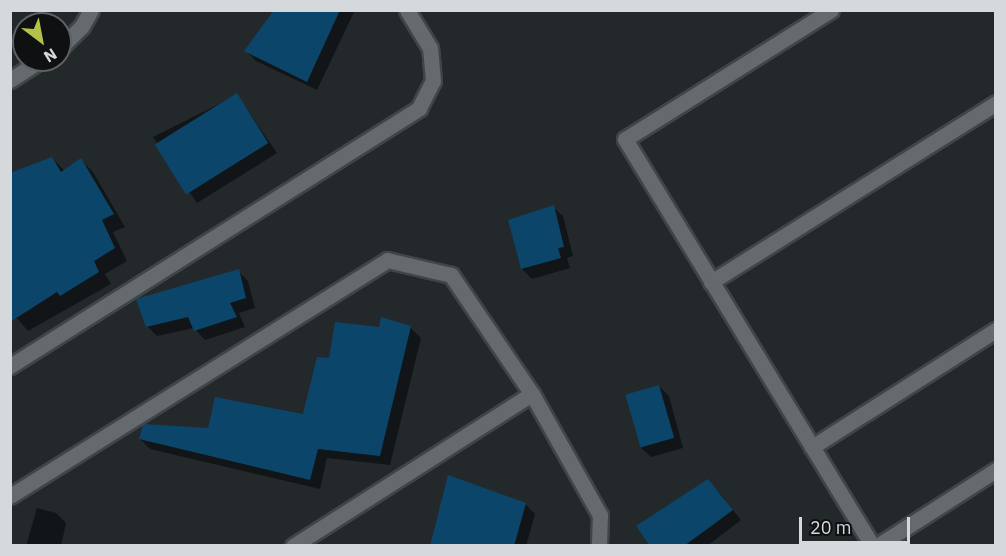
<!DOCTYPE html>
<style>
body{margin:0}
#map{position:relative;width:1006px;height:556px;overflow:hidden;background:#23282b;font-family:"IBM Plex Sans",sans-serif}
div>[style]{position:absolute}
.shadow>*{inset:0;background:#0007}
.building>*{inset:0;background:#0b466a;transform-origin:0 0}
.roads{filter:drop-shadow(2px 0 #414548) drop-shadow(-2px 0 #414548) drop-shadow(0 2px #414548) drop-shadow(0 -2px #414548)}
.lane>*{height:15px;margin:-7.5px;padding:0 7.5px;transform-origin:7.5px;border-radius:7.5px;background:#656a6e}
.street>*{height:15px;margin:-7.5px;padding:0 7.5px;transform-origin:7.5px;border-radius:7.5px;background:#656a6e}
span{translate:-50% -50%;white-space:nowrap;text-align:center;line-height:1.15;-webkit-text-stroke:5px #0e1012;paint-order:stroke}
.frame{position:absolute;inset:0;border:12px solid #d6d9dc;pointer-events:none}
.north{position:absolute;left:12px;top:12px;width:60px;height:60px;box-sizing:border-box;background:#0e1012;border:2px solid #5e6063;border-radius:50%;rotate:148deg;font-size:16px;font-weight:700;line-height:24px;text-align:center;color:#d6d9dc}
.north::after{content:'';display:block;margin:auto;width:21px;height:27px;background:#b4c24a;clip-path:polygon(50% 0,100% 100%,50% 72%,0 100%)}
.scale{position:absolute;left:799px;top:517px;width:111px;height:27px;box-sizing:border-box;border:3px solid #d6d9dc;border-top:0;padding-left:8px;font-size:18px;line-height:21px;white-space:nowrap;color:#d6d9dc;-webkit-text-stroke:4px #0e1012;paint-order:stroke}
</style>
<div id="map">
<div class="shadow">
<i style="clip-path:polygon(275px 10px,355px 10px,317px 90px,256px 61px,246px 51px)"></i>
<i style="clip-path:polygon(237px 95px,277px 153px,197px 203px,153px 137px)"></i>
<i style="clip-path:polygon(52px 158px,65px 171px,81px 160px,93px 172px,125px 227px,113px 232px,127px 261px,105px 274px,111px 284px,28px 331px,10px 310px)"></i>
<i style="clip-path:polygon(553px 207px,563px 216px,573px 256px,567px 258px,570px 268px,532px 279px,522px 269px,510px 221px)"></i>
<i style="clip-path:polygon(238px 271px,248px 281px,255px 308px,239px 313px,245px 327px,205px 340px,194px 328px,157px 336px,147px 326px)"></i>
<i style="clip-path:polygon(382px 319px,411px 328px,421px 338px,390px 465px,327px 458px,320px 489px,150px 449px,140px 439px,305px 416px,380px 329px)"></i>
<i style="clip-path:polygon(659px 386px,669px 396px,683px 448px,651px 457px,641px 448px)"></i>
<i style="clip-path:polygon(718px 491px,741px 520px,707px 546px,652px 546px)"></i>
<i style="clip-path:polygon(525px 504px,535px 514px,526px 546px,432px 546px)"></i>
<i style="clip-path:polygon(37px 508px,56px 513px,66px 523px,61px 546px,26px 546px)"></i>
</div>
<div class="building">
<i style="clip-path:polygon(274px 10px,340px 10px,307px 82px,244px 51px)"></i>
<i style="left:237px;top:93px;width:59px;height:97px;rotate:58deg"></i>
<i style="clip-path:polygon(52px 157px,61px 172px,81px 158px,114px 214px,102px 220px,115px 248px,94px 261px,99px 272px,60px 296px,57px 292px,10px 322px,10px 173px)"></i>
<i style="clip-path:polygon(554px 205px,564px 247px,558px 248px,561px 258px,521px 269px,508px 220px)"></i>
<i style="clip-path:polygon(239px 269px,246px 298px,230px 303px,237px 317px,194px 331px,188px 317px,146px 327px,136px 299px)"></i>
<i style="clip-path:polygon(381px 317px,411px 326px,380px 456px,318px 449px,310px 480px,139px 439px,143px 424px,208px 428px,215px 397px,303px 414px,317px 357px,329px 358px,335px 322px,379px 327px)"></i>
<i style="left:659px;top:385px;width:55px;height:35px;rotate:74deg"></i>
<i style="clip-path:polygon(448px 475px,526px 503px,514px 546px,430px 546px)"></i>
<i style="clip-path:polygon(708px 479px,733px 510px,684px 546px,650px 546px,636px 526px)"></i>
</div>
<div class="roads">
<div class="lane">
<i style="left:831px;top:10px;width:243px;rotate:147.9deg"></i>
<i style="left:625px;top:139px;width:476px;rotate:58.7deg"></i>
<i style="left:711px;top:282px;width:337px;rotate:-32.1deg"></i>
<i style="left:10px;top:366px;width:484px;rotate:-32.2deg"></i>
<i style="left:419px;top:108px;width:30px;rotate:-63deg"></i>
<i style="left:433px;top:81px;width:33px;rotate:-95deg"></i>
<i style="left:430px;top:48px;width:44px;rotate:-121.2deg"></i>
<i style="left:812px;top:447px;width:218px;rotate:-32.5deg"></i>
<i style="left:10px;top:496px;width:445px;rotate:-32deg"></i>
<i style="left:387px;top:260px;width:66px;rotate:13.2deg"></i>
<i style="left:451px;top:275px;width:144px;rotate:55.8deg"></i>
<i style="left:532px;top:394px;width:139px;rotate:60.7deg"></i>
<i style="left:600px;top:515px;width:31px;rotate:92deg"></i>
<i style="left:293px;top:546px;width:283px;rotate:-32.5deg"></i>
<i style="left:877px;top:546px;width:141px;rotate:-32.6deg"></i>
</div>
<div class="street">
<i style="left:60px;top:48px;width:31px;rotate:-45deg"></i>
<i style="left:82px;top:26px;width:18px;rotate:-61deg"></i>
<i style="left:10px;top:80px;width:37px;rotate:-33deg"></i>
</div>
</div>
<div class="frame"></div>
<div class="north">N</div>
<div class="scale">20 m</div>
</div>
